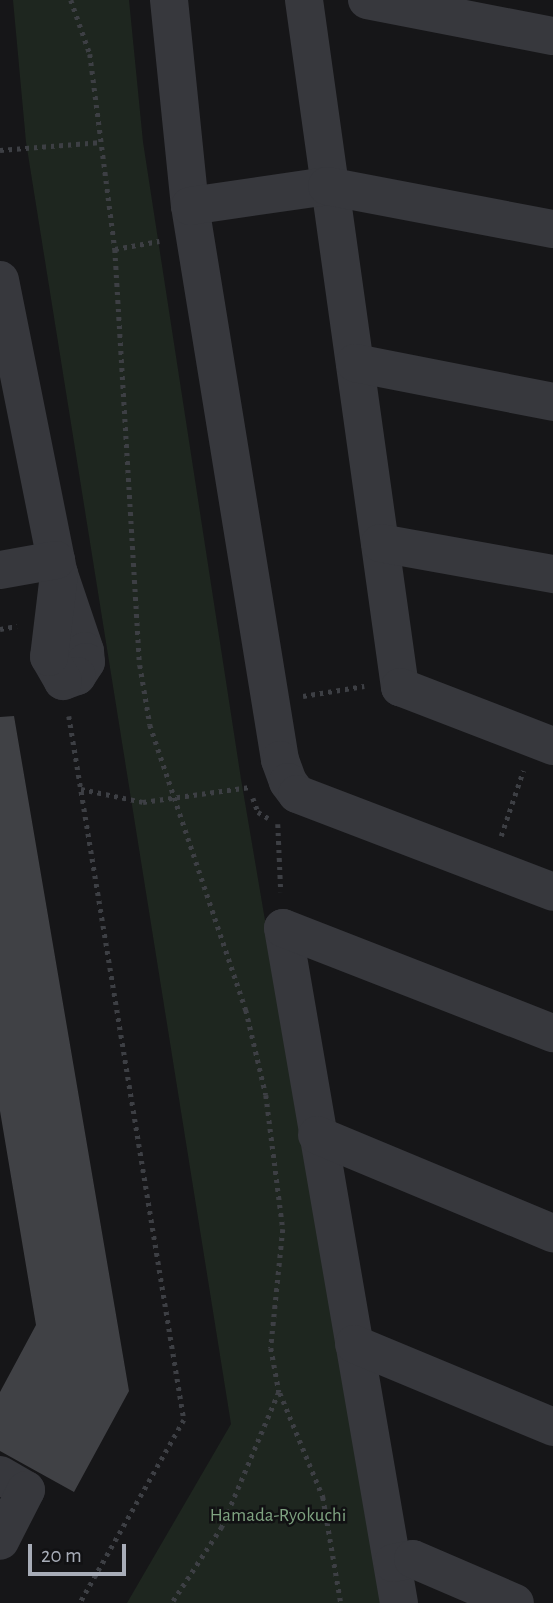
<!DOCTYPE html>
<style>
body{margin:0}
#map{position:relative;width:553px;height:1603px;overflow:hidden;background:#161618;font-family:"Alegreya Sans",sans-serif}
div>[style]{position:absolute}
.green>*{inset:0;background:#1e261f}
.building>*{inset:0;background:#404145}
.path>*{height:4.5px;margin-top:-2.25px;transform-origin:0;background:repeating-linear-gradient(90deg,#3d3f44 0 3.5px,transparent 0 8.5px)}
.minor>*{height:38px;margin:-19px;padding:0 19px;transform-origin:19px;border-radius:19px;background:#37383d}
span{translate:-50% -50%;white-space:nowrap;text-align:center;line-height:1.15;-webkit-text-stroke:5px #111113;paint-order:stroke}
.park-label{font-size:19px;color:#7fa381}
.scale{position:absolute;left:28px;top:1544px;width:98px;height:32px;box-sizing:border-box;border:4px solid #a8adb8;border-top:0;padding-left:9px;font-size:21px;line-height:24px;white-space:nowrap;color:#a8adb8;-webkit-text-stroke:5px #111113;paint-order:stroke}
</style>
<div id="map">
<div class="green">
<i style="clip-path:polygon(13px 0,129px 0,143px 142px,241px 779px,381px 1603px,127px 1603px,231px 1424px,26px 142px)"></i>
</div>
<div class="building">
<i style="clip-path:polygon(14px 716px,129px 1391px,74px 1492px,0 1451px,0 1392px,36px 1325px,0 1111px,0 717px)"></i>
</div>
<div class="path">
<i style="left:71px;top:0;width:57px;rotate:70.6deg"></i>
<i style="left:90px;top:54px;width:197px;rotate:82.7deg"></i>
<i style="left:115px;top:249px;width:417px;rotate:86.6deg"></i>
<i style="left:140px;top:665px;width:61px;rotate:80.5deg"></i>
<i style="left:150px;top:725px;width:301px;rotate:71.4deg"></i>
<i style="left:246px;top:1010px;width:87px;rotate:76.8deg"></i>
<i style="left:266px;top:1095px;width:135px;rotate:82.8deg"></i>
<i style="left:283px;top:1229px;width:120px;rotate:95.8deg"></i>
<i style="left:271px;top:1348px;width:45px;rotate:79.7deg"></i>
<i style="left:279px;top:1392px;width:147px;rotate:112.9deg"></i>
<i style="left:222px;top:1527px;width:91px;rotate:123.3deg"></i>
<i style="left:0;top:150px;width:102px;rotate:-4.5deg"></i>
<i style="left:115px;top:249px;width:45px;rotate:-10.3deg"></i>
<i style="left:0;top:629px;width:17px;rotate:-10deg"></i>
<i style="left:303px;top:696px;width:62px;rotate:-9.3deg"></i>
<i style="left:69px;top:716px;width:713px;rotate:80.72deg"></i>
<i style="left:184px;top:1420px;width:210px;rotate:119.6deg"></i>
<i style="left:81px;top:789px;width:63px;rotate:11.8deg"></i>
<i style="left:143px;top:802px;width:108px;rotate:-8deg"></i>
<i style="left:253px;top:798px;width:15px;rotate:70deg"></i>
<i style="left:258px;top:812px;width:12px;rotate:31deg"></i>
<i style="left:278px;top:824px;width:68px;rotate:87.5deg"></i>
<i style="left:501px;top:836px;width:69px;rotate:-71.3deg"></i>
<i style="left:280px;top:1393px;width:113px;rotate:67.5deg"></i>
<i style="left:323px;top:1497px;width:108px;rotate:80.4deg"></i>
</div>
<div class="minor">
<i style="left:169px;top:0;width:207px;rotate:84.2deg"></i>
<i style="left:190px;top:206px;width:561px;rotate:80.77deg"></i>
<i style="left:280px;top:760px;width:23px;rotate:70deg"></i>
<i style="left:288px;top:782px;width:15px;rotate:53deg"></i>
<i style="left:297px;top:794px;width:274px;rotate:20.9deg"></i>
<i style="left:304px;top:0;width:694px;rotate:82.05deg"></i>
<i style="left:400px;top:687px;width:164px;rotate:21.1deg"></i>
<i style="left:367px;top:0;width:189px;rotate:11deg"></i>
<i style="left:190px;top:206px;width:138px;rotate:-8.3deg"></i>
<i style="left:327px;top:186px;width:230px;rotate:10.8deg"></i>
<i style="left:0;top:280px;width:300px;rotate:78.7deg"></i>
<i style="left:59px;top:574px;width:81px;rotate:71.3deg"></i>
<i style="left:85px;top:651px;width:11px;rotate:85deg"></i>
<i style="left:86px;top:662px;width:17px;rotate:123deg"></i>
<i style="left:77px;top:676px;width:15px;rotate:160deg"></i>
<i style="left:63px;top:681px;width:28px;rotate:-120deg"></i>
<i style="left:49px;top:657px;width:84px;rotate:-83.1deg"></i>
<i style="left:355px;top:363px;width:202px;rotate:11.1deg"></i>
<i style="left:380px;top:543px;width:176px;rotate:10.2deg"></i>
<i style="left:0;top:570px;width:57px;rotate:-10.1deg"></i>
<i style="left:283px;top:928px;width:685px;rotate:80.25deg"></i>
<i style="left:283px;top:928px;width:290px;rotate:21.3deg"></i>
<i style="left:317px;top:1135px;width:256px;rotate:22.6deg"></i>
<i style="left:354px;top:1344px;width:216px;rotate:22.6deg"></i>
<i style="left:0;top:1475px;width:30px;rotate:30deg"></i>
<i style="left:26px;top:1490px;width:57px;rotate:117deg"></i>
<i style="left:393px;top:1563px;width:20px;rotate:-11deg"></i>
<i style="left:413px;top:1559px;width:111px;rotate:23.3deg"></i>
</div>
<div class="park-label">
<span style="left:278px;top:1516px">Hamada-Ryokuchi</span>
</div>
<div class="scale">20 m</div>
</div>
